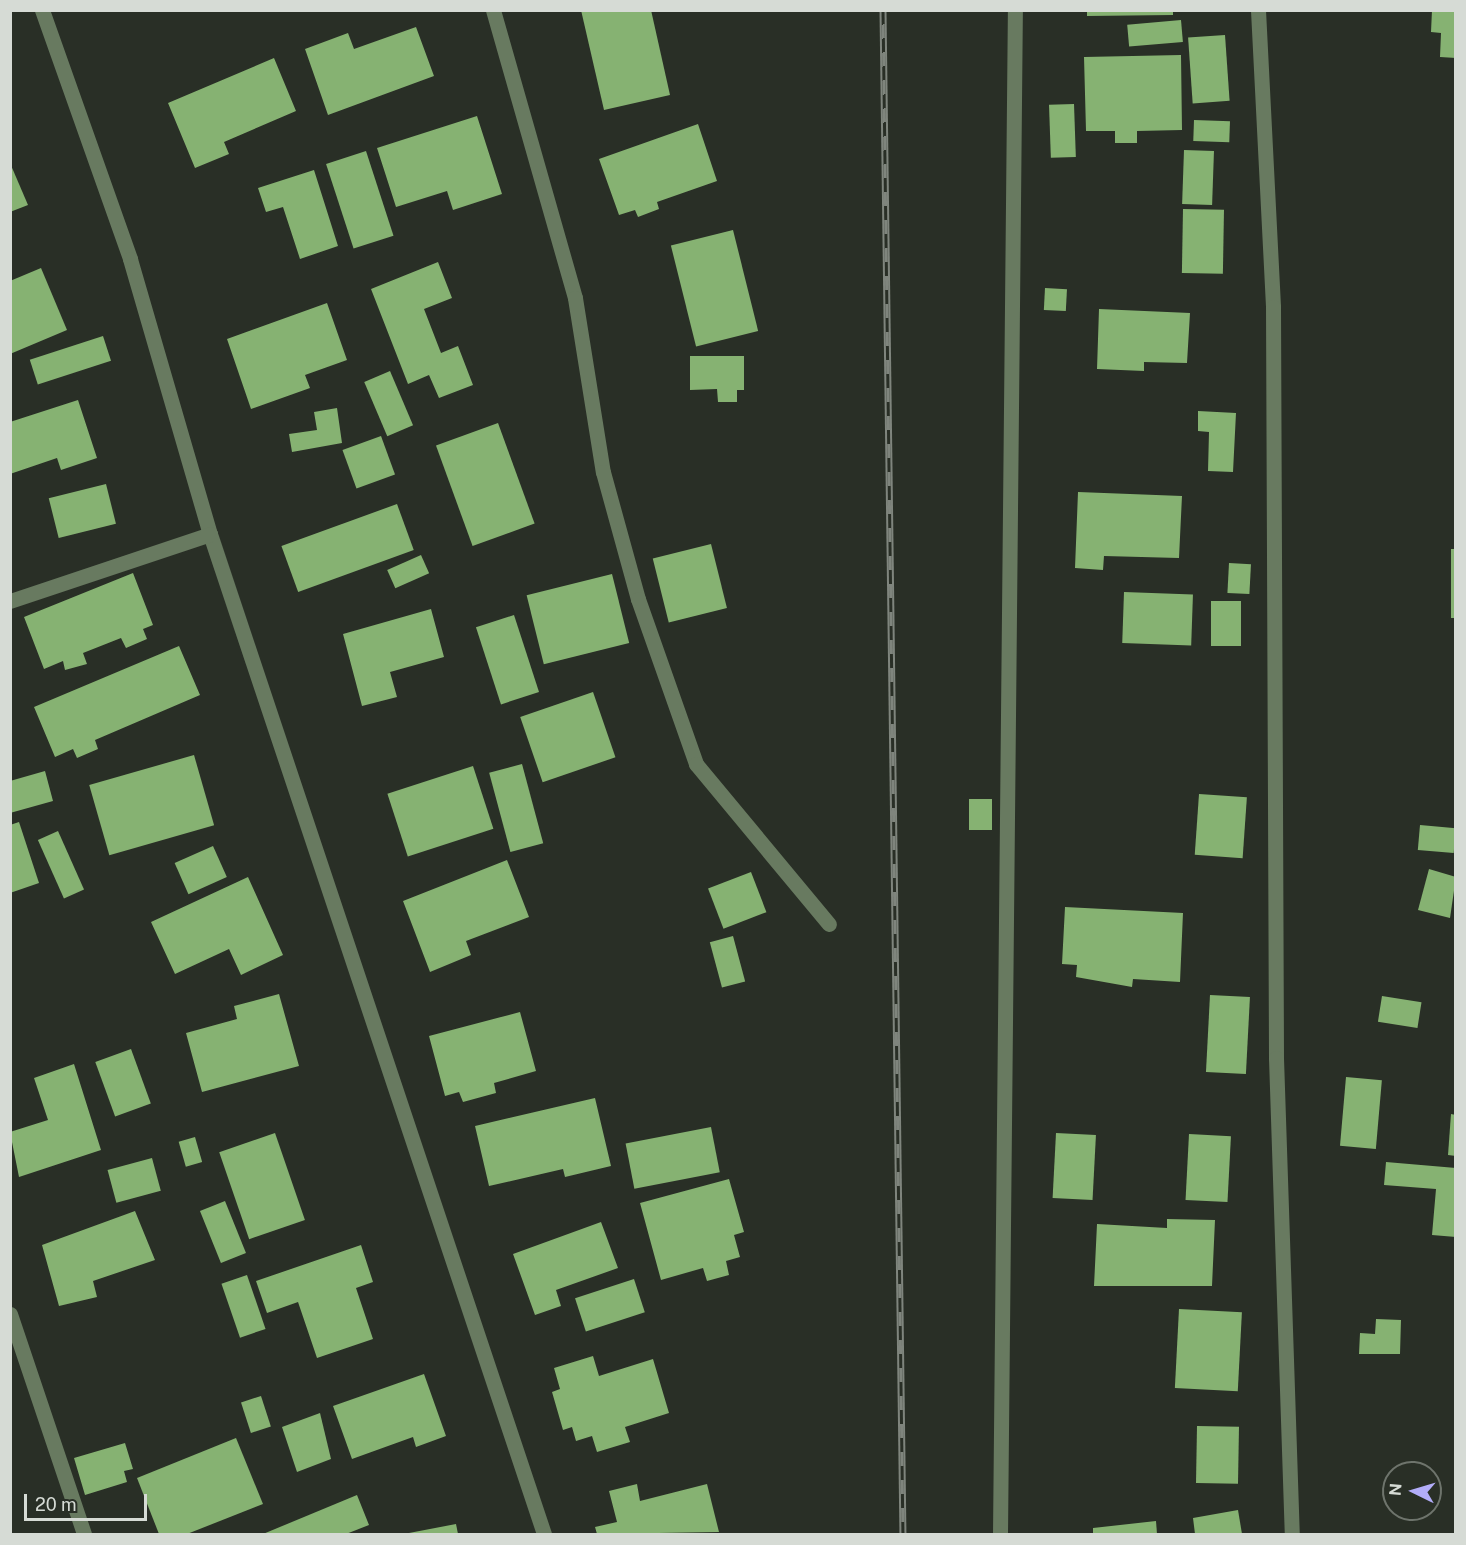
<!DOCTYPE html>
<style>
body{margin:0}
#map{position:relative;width:1466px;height:1545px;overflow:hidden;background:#292f26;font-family:"Public Sans",sans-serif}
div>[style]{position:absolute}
.building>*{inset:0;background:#86b272;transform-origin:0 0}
.minor>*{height:15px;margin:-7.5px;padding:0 7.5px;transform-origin:7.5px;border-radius:7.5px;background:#687a60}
.rail>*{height:7px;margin-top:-3.5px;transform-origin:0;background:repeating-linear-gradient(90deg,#292f26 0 14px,#7f857d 0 28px);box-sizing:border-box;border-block:2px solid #7f857d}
span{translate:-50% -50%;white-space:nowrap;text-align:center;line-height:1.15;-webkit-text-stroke:6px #292f26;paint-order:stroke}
.frame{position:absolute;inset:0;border:12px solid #d6dbd5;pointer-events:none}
.north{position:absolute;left:1382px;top:1461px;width:60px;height:60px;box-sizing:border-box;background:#292f26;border:2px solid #6e746c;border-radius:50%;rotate:275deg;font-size:16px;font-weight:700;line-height:24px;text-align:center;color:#d6dbd5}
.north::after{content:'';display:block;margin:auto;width:21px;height:27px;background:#b2adf9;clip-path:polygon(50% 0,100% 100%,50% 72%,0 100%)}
.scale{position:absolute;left:24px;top:1494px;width:123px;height:27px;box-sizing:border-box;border:3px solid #d6dbd5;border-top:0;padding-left:8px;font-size:18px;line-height:21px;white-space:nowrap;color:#d6dbd5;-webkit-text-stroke:4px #292f26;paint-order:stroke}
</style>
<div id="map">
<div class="building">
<i style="clip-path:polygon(581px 10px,651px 10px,670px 95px,604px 110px)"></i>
<i style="clip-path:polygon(1087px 10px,1173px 10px,1173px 15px,1087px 16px)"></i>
<i style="clip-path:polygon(1432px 10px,1456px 10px,1456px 58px,1440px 57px,1441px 33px,1431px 32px)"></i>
<i style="left:1181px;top:20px;width:22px;height:54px;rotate:85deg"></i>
<i style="clip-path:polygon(416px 27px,434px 76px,328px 115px,305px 49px,348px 33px,354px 49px)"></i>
<i style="left:1225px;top:35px;width:66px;height:37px;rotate:86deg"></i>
<i style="clip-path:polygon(1181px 55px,1182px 130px,1137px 131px,1137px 143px,1115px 143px,1115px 131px,1086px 131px,1084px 57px)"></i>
<i style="clip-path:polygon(274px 58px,296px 111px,224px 142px,229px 154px,195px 168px,168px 103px)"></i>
<i style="left:1074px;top:104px;width:53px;height:25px;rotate:88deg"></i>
<i style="clip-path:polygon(477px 116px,502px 194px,453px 210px,447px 191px,396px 207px,377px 148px)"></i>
<i style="left:1194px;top:120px;width:36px;height:21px;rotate:2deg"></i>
<i style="clip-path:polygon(698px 124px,717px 181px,657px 202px,659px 209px,638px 217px,635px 210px,619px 215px,599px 159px)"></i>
<i style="left:1184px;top:150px;width:30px;height:54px;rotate:2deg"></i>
<i style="left:366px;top:151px;width:89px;height:42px;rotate:72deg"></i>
<i style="clip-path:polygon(10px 163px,28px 205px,10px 212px)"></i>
<i style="clip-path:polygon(314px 170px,338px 246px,300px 259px,283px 207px,266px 212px,258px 188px)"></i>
<i style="left:1183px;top:209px;width:41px;height:64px;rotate:1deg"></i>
<i style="left:733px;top:230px;width:104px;height:64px;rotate:76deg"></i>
<i style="clip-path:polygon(438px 262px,452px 298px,424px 309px,441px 353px,458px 346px,473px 385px,439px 398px,429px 375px,408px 384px,371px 289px)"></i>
<i style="clip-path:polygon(41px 268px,67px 330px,10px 354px,10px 281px)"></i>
<i style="left:1045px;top:288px;width:22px;height:22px;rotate:3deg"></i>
<i style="clip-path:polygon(327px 303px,347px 360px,305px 375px,310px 388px,251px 409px,227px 339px)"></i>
<i style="clip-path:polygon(1099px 309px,1190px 313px,1187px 363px,1144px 362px,1144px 371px,1097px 369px)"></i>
<i style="left:103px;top:336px;width:26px;height:77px;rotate:72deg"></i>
<i style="clip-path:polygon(690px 356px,744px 356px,744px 390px,737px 390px,737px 402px,718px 402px,717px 389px,690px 390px)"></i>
<i style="left:390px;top:371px;width:59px;height:28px;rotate:67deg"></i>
<i style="clip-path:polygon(78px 400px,97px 458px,61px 470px,57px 458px,10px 474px,10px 422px)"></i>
<i style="clip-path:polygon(337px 408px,342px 443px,292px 452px,289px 434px,317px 430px,314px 412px)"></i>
<i style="clip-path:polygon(1198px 411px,1236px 413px,1233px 472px,1208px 471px,1209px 432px,1198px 431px)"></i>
<i style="left:498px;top:423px;width:107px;height:66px;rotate:70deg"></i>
<i style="left:381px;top:436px;width:41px;height:41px;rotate:70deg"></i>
<i style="left:106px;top:484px;width:41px;height:59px;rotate:76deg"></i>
<i style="clip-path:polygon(1078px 492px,1182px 496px,1179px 558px,1104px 556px,1103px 570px,1075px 568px)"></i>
<i style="left:397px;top:504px;width:49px;height:123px;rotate:70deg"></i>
<i style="left:711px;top:544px;width:66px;height:60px;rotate:76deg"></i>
<i style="left:1451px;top:549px;width:5px;height:69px"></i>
<i style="left:421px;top:555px;width:20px;height:37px;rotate:66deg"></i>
<i style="left:1229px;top:563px;width:22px;height:30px;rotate:3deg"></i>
<i style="clip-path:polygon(133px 573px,153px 625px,143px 629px,147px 639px,126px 648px,121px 638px,83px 653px,87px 664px,65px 670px,63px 661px,44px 669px,24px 617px)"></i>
<i style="left:612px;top:574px;width:71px;height:88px;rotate:76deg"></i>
<i style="left:1124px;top:592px;width:69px;height:51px;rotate:2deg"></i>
<i style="left:1211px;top:601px;width:30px;height:45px"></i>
<i style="clip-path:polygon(431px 609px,444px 657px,390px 672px,397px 697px,362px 706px,343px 634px)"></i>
<i style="left:514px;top:615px;width:81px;height:40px;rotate:72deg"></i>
<i style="clip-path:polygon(179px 646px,200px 695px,95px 740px,98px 749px,77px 758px,73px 749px,55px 757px,34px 707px)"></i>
<i style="left:593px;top:692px;width:69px;height:77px;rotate:71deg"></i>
<i style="left:194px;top:755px;width:73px;height:109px;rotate:74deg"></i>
<i style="left:522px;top:764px;width:82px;height:34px;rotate:75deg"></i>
<i style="left:473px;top:766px;width:66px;height:90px;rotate:72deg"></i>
<i style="clip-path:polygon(45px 771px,53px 801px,10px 813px,10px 781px)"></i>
<i style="left:1199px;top:794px;width:48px;height:61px;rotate:4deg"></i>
<i style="left:969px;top:799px;width:23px;height:31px"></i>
<i style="clip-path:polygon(19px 822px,39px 883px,10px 893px,10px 825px)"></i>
<i style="left:1420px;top:825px;width:36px;height:25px;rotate:5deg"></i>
<i style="left:58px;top:831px;width:64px;height:22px;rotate:66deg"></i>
<i style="left:213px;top:846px;width:34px;height:42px;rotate:66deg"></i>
<i style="clip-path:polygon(507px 860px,529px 917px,466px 941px,471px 955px,430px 972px,403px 901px)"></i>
<i style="clip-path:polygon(1429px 869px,1456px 877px,1450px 918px,1418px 910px)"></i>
<i style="left:751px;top:872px;width:43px;height:46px;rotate:69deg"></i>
<i style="clip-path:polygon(248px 877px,283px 955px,241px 975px,229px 949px,175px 974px,151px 922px)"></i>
<i style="clip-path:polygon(1065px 907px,1183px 913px,1180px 982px,1133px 979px,1132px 987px,1076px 977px,1077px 965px,1062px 964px)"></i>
<i style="left:733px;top:936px;width:47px;height:24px;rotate:75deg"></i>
<i style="clip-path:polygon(279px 994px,299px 1066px,202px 1092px,186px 1033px,237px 1019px,234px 1006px)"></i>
<i style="left:1210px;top:995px;width:40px;height:77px;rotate:3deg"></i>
<i style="left:1382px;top:996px;width:40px;height:26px;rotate:9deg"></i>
<i style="clip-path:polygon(520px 1012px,536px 1071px,494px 1083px,496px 1093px,463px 1102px,459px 1092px,445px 1096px,429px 1036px)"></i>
<i style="left:131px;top:1049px;width:58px;height:38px;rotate:70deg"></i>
<i style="clip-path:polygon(74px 1064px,101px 1150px,19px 1177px,10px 1132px,48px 1120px,34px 1078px)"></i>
<i style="left:1346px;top:1077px;width:36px;height:69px;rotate:5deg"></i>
<i style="clip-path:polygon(595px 1098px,611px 1166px,565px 1177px,563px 1169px,489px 1186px,475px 1126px)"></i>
<i style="clip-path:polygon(1451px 1114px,1456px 1115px,1456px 1156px,1448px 1155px)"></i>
<i style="left:711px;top:1127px;width:46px;height:87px;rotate:79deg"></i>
<i style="left:275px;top:1133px;width:92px;height:59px;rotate:71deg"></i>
<i style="left:1056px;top:1133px;width:40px;height:65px;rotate:3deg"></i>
<i style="left:1189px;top:1134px;width:42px;height:66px;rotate:3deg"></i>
<i style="left:195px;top:1137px;width:26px;height:17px;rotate:74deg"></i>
<i style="left:152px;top:1158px;width:34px;height:46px;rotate:75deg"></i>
<i style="clip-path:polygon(1386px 1162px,1456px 1168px,1456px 1237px,1432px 1235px,1436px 1189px,1384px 1185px)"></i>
<i style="clip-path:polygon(729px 1179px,744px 1232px,734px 1235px,740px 1257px,726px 1261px,729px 1275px,707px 1281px,703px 1268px,661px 1280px,640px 1203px)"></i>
<i style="left:225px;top:1201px;width:56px;height:27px;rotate:68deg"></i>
<i style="clip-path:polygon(135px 1211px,155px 1260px,93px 1281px,97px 1297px,59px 1306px,42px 1245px)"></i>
<i style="clip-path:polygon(1167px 1219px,1215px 1220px,1212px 1286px,1094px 1286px,1097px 1224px,1167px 1228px)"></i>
<i style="clip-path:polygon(601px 1222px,618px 1268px,556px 1290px,561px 1306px,535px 1315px,513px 1254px)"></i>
<i style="clip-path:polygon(361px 1245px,373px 1282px,356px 1288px,373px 1339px,317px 1358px,298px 1302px,267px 1313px,256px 1281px)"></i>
<i style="left:247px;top:1275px;width:57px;height:27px;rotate:71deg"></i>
<i style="left:634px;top:1279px;width:35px;height:62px;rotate:72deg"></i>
<i style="left:1179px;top:1309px;width:63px;height:79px;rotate:3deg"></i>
<i style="clip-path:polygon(1376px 1319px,1401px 1320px,1400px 1354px,1359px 1354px,1360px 1333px,1375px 1334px)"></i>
<i style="clip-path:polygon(593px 1356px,599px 1376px,653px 1359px,669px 1413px,625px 1427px,630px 1442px,597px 1452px,592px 1436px,576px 1441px,572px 1427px,563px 1430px,552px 1392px,560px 1389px,554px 1368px)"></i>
<i style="clip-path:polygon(424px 1374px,446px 1436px,416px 1447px,413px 1437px,352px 1459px,333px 1406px)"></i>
<i style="left:261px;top:1396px;width:32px;height:21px;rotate:72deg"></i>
<i style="clip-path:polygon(320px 1413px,331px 1459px,297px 1472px,282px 1427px)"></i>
<i style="left:1197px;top:1426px;width:42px;height:57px;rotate:1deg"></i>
<i style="clip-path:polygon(236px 1438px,263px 1504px,187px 1534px,159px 1534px,137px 1478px)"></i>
<i style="clip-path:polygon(125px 1443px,133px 1469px,124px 1471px,127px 1482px,85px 1495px,74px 1458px)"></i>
<i style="clip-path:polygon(637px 1484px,640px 1501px,707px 1484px,719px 1532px,597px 1534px,595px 1527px,617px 1522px,609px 1491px)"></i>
<i style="clip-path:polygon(357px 1495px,369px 1525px,346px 1534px,263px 1534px)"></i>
<i style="clip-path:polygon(1238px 1510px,1242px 1534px,1195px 1534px,1193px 1518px)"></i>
<i style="clip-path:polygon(1156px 1521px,1157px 1534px,1093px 1534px,1093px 1528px)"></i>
<i style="clip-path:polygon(456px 1524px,458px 1534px,409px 1534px,409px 1533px)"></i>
</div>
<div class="minor">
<i style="left:42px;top:10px;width:264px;rotate:70.5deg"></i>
<i style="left:130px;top:259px;width:286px;rotate:73.8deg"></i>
<i style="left:210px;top:534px;width:1054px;rotate:71.53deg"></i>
<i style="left:493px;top:10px;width:299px;rotate:74.1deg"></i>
<i style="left:575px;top:298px;width:176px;rotate:80.9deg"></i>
<i style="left:603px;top:472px;width:132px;rotate:74.6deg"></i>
<i style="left:638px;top:599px;width:175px;rotate:70.6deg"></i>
<i style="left:696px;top:764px;width:208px;rotate:50.3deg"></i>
<i style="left:1258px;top:10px;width:297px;rotate:87.1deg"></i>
<i style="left:1273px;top:307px;width:751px;rotate:89.77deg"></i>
<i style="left:1276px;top:1058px;width:476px;rotate:88.1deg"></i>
<i style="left:10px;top:601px;width:211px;rotate:-18.5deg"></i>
<i style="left:10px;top:1314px;width:232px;rotate:71.4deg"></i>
<i style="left:1000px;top:1534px;width:1524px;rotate:-89.44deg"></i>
</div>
<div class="rail">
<i style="left:883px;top:10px;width:1524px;rotate:89.25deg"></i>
</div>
<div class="frame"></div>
<div class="north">N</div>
<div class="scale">20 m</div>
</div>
